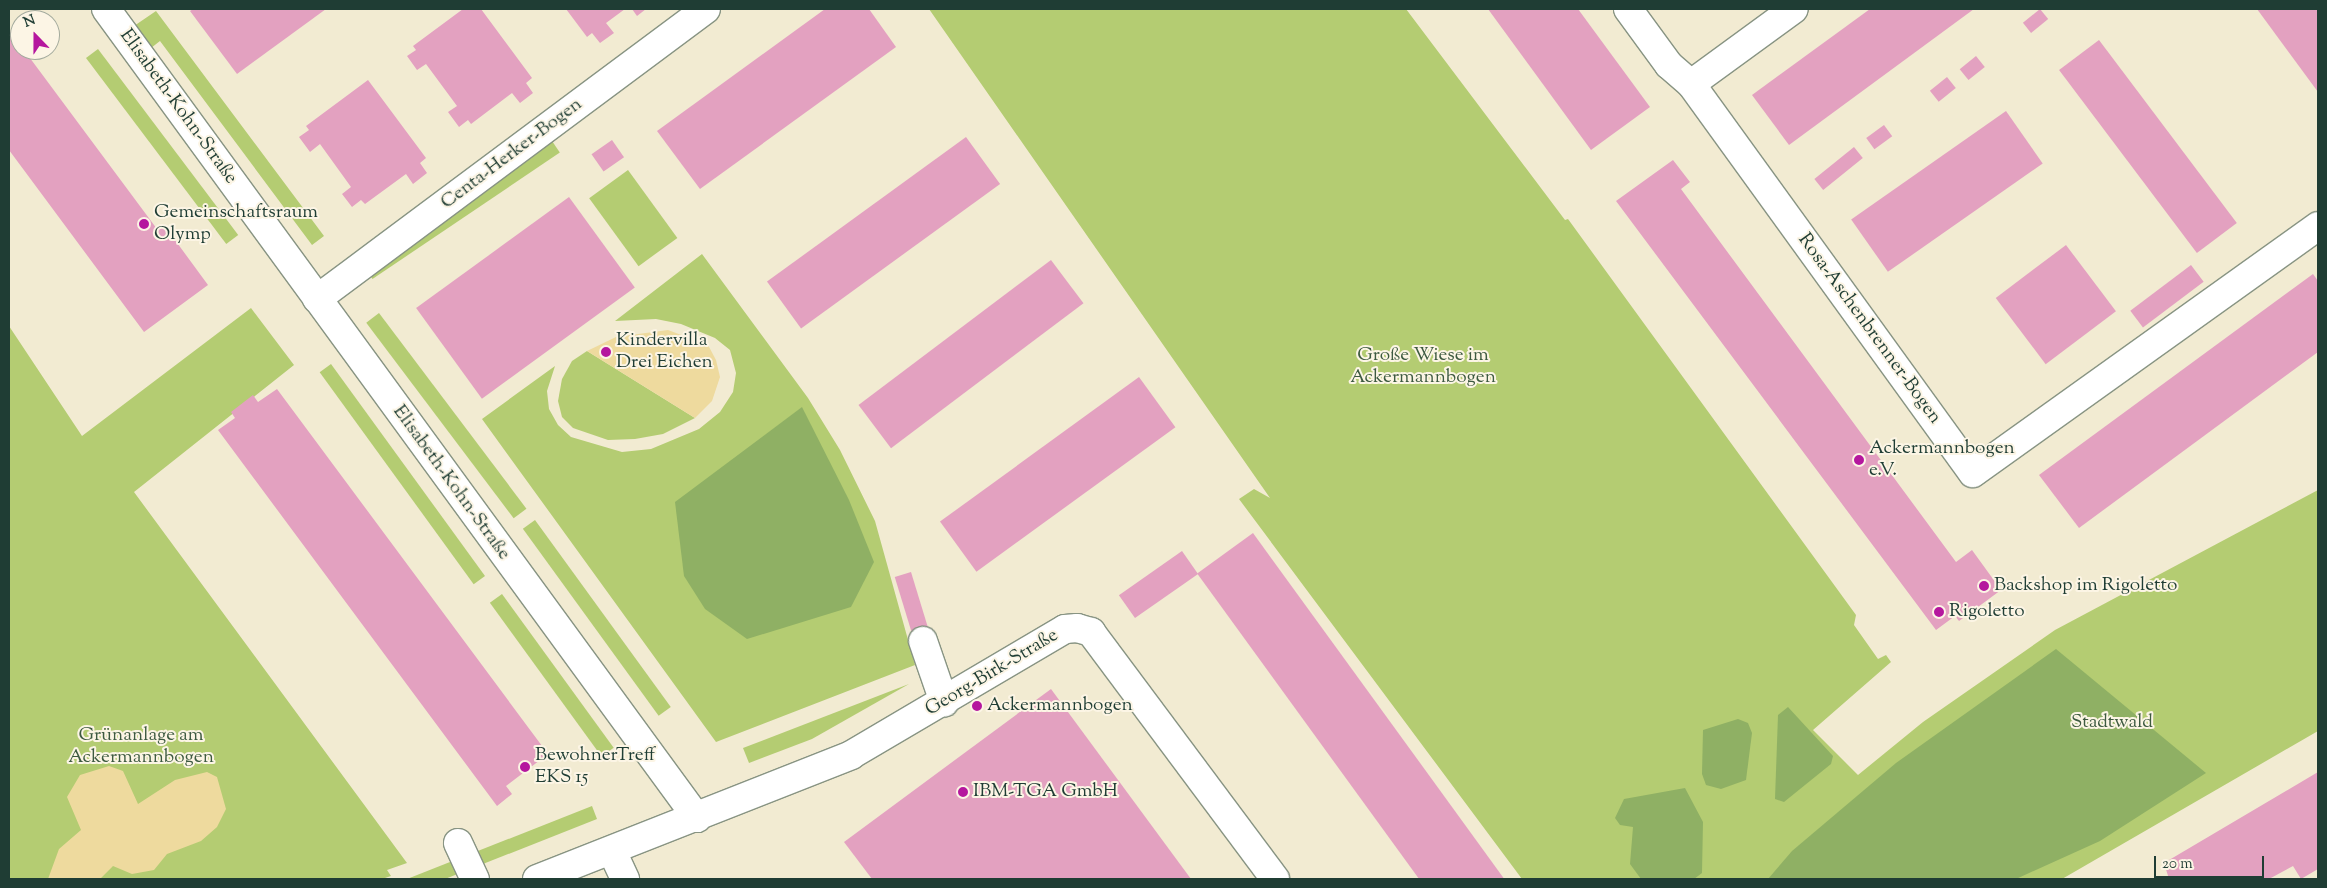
<!DOCTYPE html>
<meta charset="utf-8">
<style>
body{margin:0}
#map{position:relative;width:2327px;height:888px;overflow:hidden;background:#f2ebd2;font-family:"Sorts Mill Goudy",serif}
div>[style]{position:absolute}
.green>*{inset:0;background:#b4cc72;transform-origin:0 0}
.forest>*{inset:0;background:#8fb064}
.sand>*{inset:0;background:#eeda9e}
.building>*{inset:0;background:#e3a1c0;transform-origin:0 0}
.roads{filter:drop-shadow(1px 0 #889483) drop-shadow(-1px 0 #889483) drop-shadow(0 1px #889483) drop-shadow(0 -1px #889483)}
.minor>*{height:28px;margin:-14px;padding:0 14px;transform-origin:14px;border-radius:14px;background:#fff}
.dots>*{width:14px;height:14px;translate:-50% -50%;box-sizing:border-box;border:2px solid #fcf5e5;border-radius:50%}
span{translate:-50% -50%;white-space:nowrap;text-align:center;line-height:1.15;-webkit-text-stroke:4px #fcf5e5;paint-order:stroke}
.street-label{font-size:19px;color:#1f3d34}
.poi-label{font-size:19px;color:#1f3d34}
.left{translate:0 -50%;text-align:left}
.park-label{font-size:19px;color:#3d5a40}
.frame{position:absolute;inset:0;border:10px solid #1f3d34;pointer-events:none}
.north{position:absolute;left:10px;top:10px;width:50px;height:50px;box-sizing:border-box;background:#fcf5e5;border:1px solid #a4ab9e;border-radius:50%;rotate:338deg;font-size:14px;font-weight:700;line-height:20px;text-align:center;color:#1f3d34}
.north::after{content:'';display:block;margin:auto;width:18px;height:22px;background:#b5179e;clip-path:polygon(50% 0,100% 100%,50% 72%,0 100%)}
.scale{position:absolute;left:2154px;top:856px;width:110px;height:22px;box-sizing:border-box;border:2px solid #1f3d34;border-top:0;padding-left:6px;font-size:15px;line-height:18px;white-space:nowrap;color:#1f3d34;-webkit-text-stroke:4px #fcf5e5;paint-order:stroke}
</style>
<div id="map">
<div class="green">
<i style="clip-path:polygon(929px 9px,1406px 9px,1565px 220px,1568px 219px,1856px 615px,1854px 625px,1878px 659px,1886px 655px,1891px 662px,1813px 730px,1858px 775px,1923px 722px,2055px 630px,2318px 490px,2318px 731px,2062px 879px,1522px 879px,1239px 499px,1254px 489px,1270px 498px)"></i>
<i style="clip-path:polygon(156px 11px,324px 236px,312px 245px,160px 41px,151px 48px,134px 26px)"></i>
<i style="left:98px;top:49px;width:233px;height:15px;rotate:53deg"></i>
<i style="left:552px;top:141px;width:14px;height:226px;rotate:56deg"></i>
<i style="left:628px;top:170px;width:84px;height:48px;rotate:54deg"></i>
<i style="clip-path:polygon(702px 254px,808px 398px,840px 450px,875px 521px,915px 665px,716px 742px,482px 419px,555px 366px,547px 391px,549px 409px,558px 425px,571px 437px,622px 452px,651px 449px,699px 429px,720px 412px,733px 392px,736px 373px,730px 350px,715px 338px,681px 324px,656px 319px,615px 321px)"></i>
<i style="clip-path:polygon(251px 308px,294px 365px,134px 492px,407px 863px,387px 870px,391px 876px,382px 879px,9px 879px,9px 326px,82px 436px)"></i>
<i style="left:379px;top:313px;width:245px;height:16px;rotate:53deg"></i>
<i style="clip-path:polygon(587px 351px,695px 418px,663px 434px,635px 439px,608px 440px,573px 428px,562px 417px,558px 401px,562px 379px,572px 361px)"></i>
<i style="left:331px;top:364px;width:262px;height:14px;rotate:54deg"></i>
<i style="left:535px;top:520px;width:231px;height:15px;rotate:54deg"></i>
<i style="left:502px;top:594px;width:190px;height:15px;rotate:54deg"></i>
<i style="clip-path:polygon(909px 684px,812px 739px,749px 763px,743px 748px)"></i>
<i style="clip-path:polygon(592px 806px,597px 819px,445px 879px,407px 879px)"></i>
</div>
<div class="forest">
<i style="clip-path:polygon(802px 407px,849px 500px,874px 562px,851px 607px,747px 639px,705px 609px,684px 576px,675px 502px)"></i>
<i style="clip-path:polygon(2056px 649px,2206px 773px,2100px 841px,2016px 879px,1768px 879px,1792px 851px,1896px 763px)"></i>
<i style="clip-path:polygon(1788px 707px,1833px 756px,1831px 764px,1784px 802px,1775px 799px,1778px 715px)"></i>
<i style="clip-path:polygon(1738px 719px,1748px 723px,1752px 733px,1746px 780px,1721px 789px,1706px 785px,1702px 774px,1703px 730px)"></i>
<i style="clip-path:polygon(1685px 788px,1703px 822px,1702px 873px,1694px 879px,1641px 879px,1630px 864px,1633px 827px,1620px 825px,1615px 818px,1624px 799px)"></i>
</div>
<div class="sand">
<i style="clip-path:polygon(668px 330px,708px 345px,716px 360px,720px 377px,712px 401px,695px 418px,587px 351px,616px 337px)"></i>
<i style="clip-path:polygon(109px 766px,123px 771px,138px 804px,175px 780px,207px 772px,217px 777px,226px 809px,217px 827px,201px 841px,167px 854px,154px 870px,132px 874px,113px 866px,100px 879px,48px 879px,59px 849px,81px 830px,67px 797px,80px 775px)"></i>
</div>
<div class="building">
<i style="clip-path:polygon(193px 9px,326px 9px,237px 74px,190px 11px)"></i>
<i style="clip-path:polygon(463px 9px,481px 9px,532px 78px,526px 83px,533px 93px,520px 103px,512px 93px,471px 124px,468px 120px,459px 127px,448px 112px,457px 106px,426px 64px,417px 70px,407px 56px,416px 50px,413px 46px)"></i>
<i style="clip-path:polygon(566px 9px,625px 9px,606px 23px,614px 33px,600px 43px,592px 33px,587px 37px)"></i>
<i style="clip-path:polygon(632px 9px,646px 9px,637px 16px)"></i>
<i style="clip-path:polygon(825px 9px,869px 9px,896px 47px,700px 189px,657px 131px)"></i>
<i style="clip-path:polygon(1488px 9px,1578px 9px,1650px 107px,1591px 150px)"></i>
<i style="clip-path:polygon(1870px 9px,1974px 9px,1789px 145px,1752px 95px)"></i>
<i style="left:2040px;top:9px;width:13px;height:22px;rotate:51deg"></i>
<i style="clip-path:polygon(2257px 9px,2318px 9px,2318px 92px)"></i>
<i style="clip-path:polygon(9px 30px,20px 45px,20px 50px,24px 50px,157px 229px,164px 225px,208px 285px,144px 332px,9px 150px)"></i>
<i style="left:2099px;top:40px;width:229px;height:50px;rotate:53deg"></i>
<i style="left:1976px;top:56px;width:14px;height:21px;rotate:51deg"></i>
<i style="left:1947px;top:77px;width:14px;height:22px;rotate:51deg"></i>
<i style="clip-path:polygon(368px 80px,426px 158px,420px 163px,427px 173px,413px 184px,406px 174px,365px 204px,361px 200px,352px 207px,342px 194px,351px 187px,320px 144px,310px 152px,299px 137px,309px 130px,306px 126px)"></i>
<i style="left:2006px;top:111px;width:64px;height:189px;rotate:55deg"></i>
<i style="left:1884px;top:125px;width:14px;height:22px;rotate:54deg"></i>
<i style="left:966px;top:137px;width:58px;height:246px;rotate:54deg"></i>
<i style="left:612px;top:140px;width:21px;height:25px;rotate:55deg"></i>
<i style="left:1854px;top:147px;width:14px;height:51px;rotate:51deg"></i>
<i style="clip-path:polygon(1673px 160px,1690px 182px,1681px 189px,1956px 562px,1972px 550px,2001px 590px,1959px 621px,1955px 616px,1936px 630px,1616px 201px)"></i>
<i style="left:569px;top:197px;width:112px;height:189px;rotate:54deg"></i>
<i style="left:2066px;top:245px;width:83px;height:88px;rotate:53deg"></i>
<i style="left:1051px;top:260px;width:54px;height:241px;rotate:53deg"></i>
<i style="left:2191px;top:265px;width:21px;height:76px;rotate:53deg"></i>
<i style="clip-path:polygon(2313px 274px,2318px 281px,2318px 352px,2079px 528px,2039px 475px)"></i>
<i style="left:1139px;top:377px;width:62px;height:246px;rotate:54deg"></i>
<i style="clip-path:polygon(277px 389px,548px 754px,506px 786px,512px 794px,497px 806px,218px 430px,235px 418px,231px 412px,253px 395px,258px 402px)"></i>
<i style="left:1253px;top:533px;width:430px;height:69px;rotate:54deg"></i>
<i style="left:1182px;top:551px;width:28px;height:77px;rotate:55deg"></i>
<i style="left:911px;top:572px;width:70px;height:17px;rotate:73deg"></i>
<i style="clip-path:polygon(1051px 689px,1191px 879px,872px 879px,844px 842px)"></i>
<i style="clip-path:polygon(2318px 772px,2318px 869px,2301px 879px,2293px 866px,2269px 879px,2169px 879px,2164px 863px)"></i>
</div>
<div class="roads">
<div class="minor">
<i style="left:106px;top:9px;width:1002px;rotate:53.85deg"></i>
<i style="left:1628px;top:9px;width:69px;rotate:53.8deg"></i>
<i style="left:1669px;top:65px;width:29px;rotate:41deg"></i>
<i style="left:1691px;top:84px;width:127px;rotate:-36.1deg"></i>
<i style="left:1691px;top:84px;width:480px;rotate:54.1deg"></i>
<i style="left:1973px;top:473px;width:424px;rotate:-35.6deg"></i>
<i style="left:317px;top:299px;width:485px;rotate:-36.7deg"></i>
<i style="left:923px;top:641px;width:65px;rotate:71deg"></i>
<i style="left:458px;top:843px;width:40px;rotate:65deg"></i>
<i style="left:612px;top:851px;width:31px;rotate:65deg"></i>
<i style="left:537px;top:879px;width:338px;rotate:-21.5deg"></i>
<i style="left:851px;top:755px;width:248px;rotate:-30.5deg"></i>
<i style="left:1065px;top:629px;width:12px;rotate:-5deg"></i>
<i style="left:1077px;top:628px;width:15px;rotate:16deg"></i>
<i style="left:1091px;top:632px;width:308px;rotate:53.3deg"></i>
</div>
</div>
<div class="dots">
<i style="left:144px;top:224px;background:#b5179e"></i>
<i style="left:606px;top:352px;background:#b5179e"></i>
<i style="left:1859px;top:460px;background:#b5179e"></i>
<i style="left:1984px;top:586px;background:#b5179e"></i>
<i style="left:1939px;top:612px;background:#b5179e"></i>
<i style="left:977px;top:706px;background:#b5179e"></i>
<i style="left:525px;top:767px;background:#b5179e"></i>
<i style="left:963px;top:792px;background:#b5179e"></i>
</div>
<div class="street-label">
<span style="left:178px;top:107px;rotate:54deg">Elisabeth-Kohn-Straße</span>
<span style="left:512px;top:154px;rotate:-37deg">Centa-Herker-Bogen</span>
<span style="left:1869px;top:329px;rotate:54deg">Rosa-Aschenbrenner-Bogen</span>
<span style="left:451px;top:483px;rotate:54deg">Elisabeth-Kohn-Straße</span>
<span style="left:992px;top:673px;rotate:-31deg">Georg-Birk-Straße</span>
</div>
<div class="poi-label">
<span class="left" style="left:154px;top:224px">Gemeinschaftsraum<br>Olymp</span>
<span class="left" style="left:616px;top:352px">Kindervilla<br>Drei Eichen</span>
<span class="left" style="left:1869px;top:460px">Ackermannbogen<br>e.V.</span>
<span class="left" style="left:1994px;top:586px">Backshop im Rigoletto</span>
<span class="left" style="left:1949px;top:612px">Rigoletto</span>
<span class="left" style="left:987px;top:706px">Ackermannbogen</span>
<span class="left" style="left:535px;top:767px">BewohnerTreff<br>EKS 15</span>
<span class="left" style="left:973px;top:792px">IBM-TGA GmbH</span>
</div>
<div class="park-label">
<span style="left:1423px;top:367px">Große Wiese im<br>Ackermannbogen</span>
<span style="left:2112px;top:723px">Stadtwald</span>
<span style="left:141px;top:747px">Grünanlage am<br>Ackermannbogen</span>
</div>
<div class="frame"></div>
<div class="north">N</div>
<div class="scale">20 m</div>
</div>
